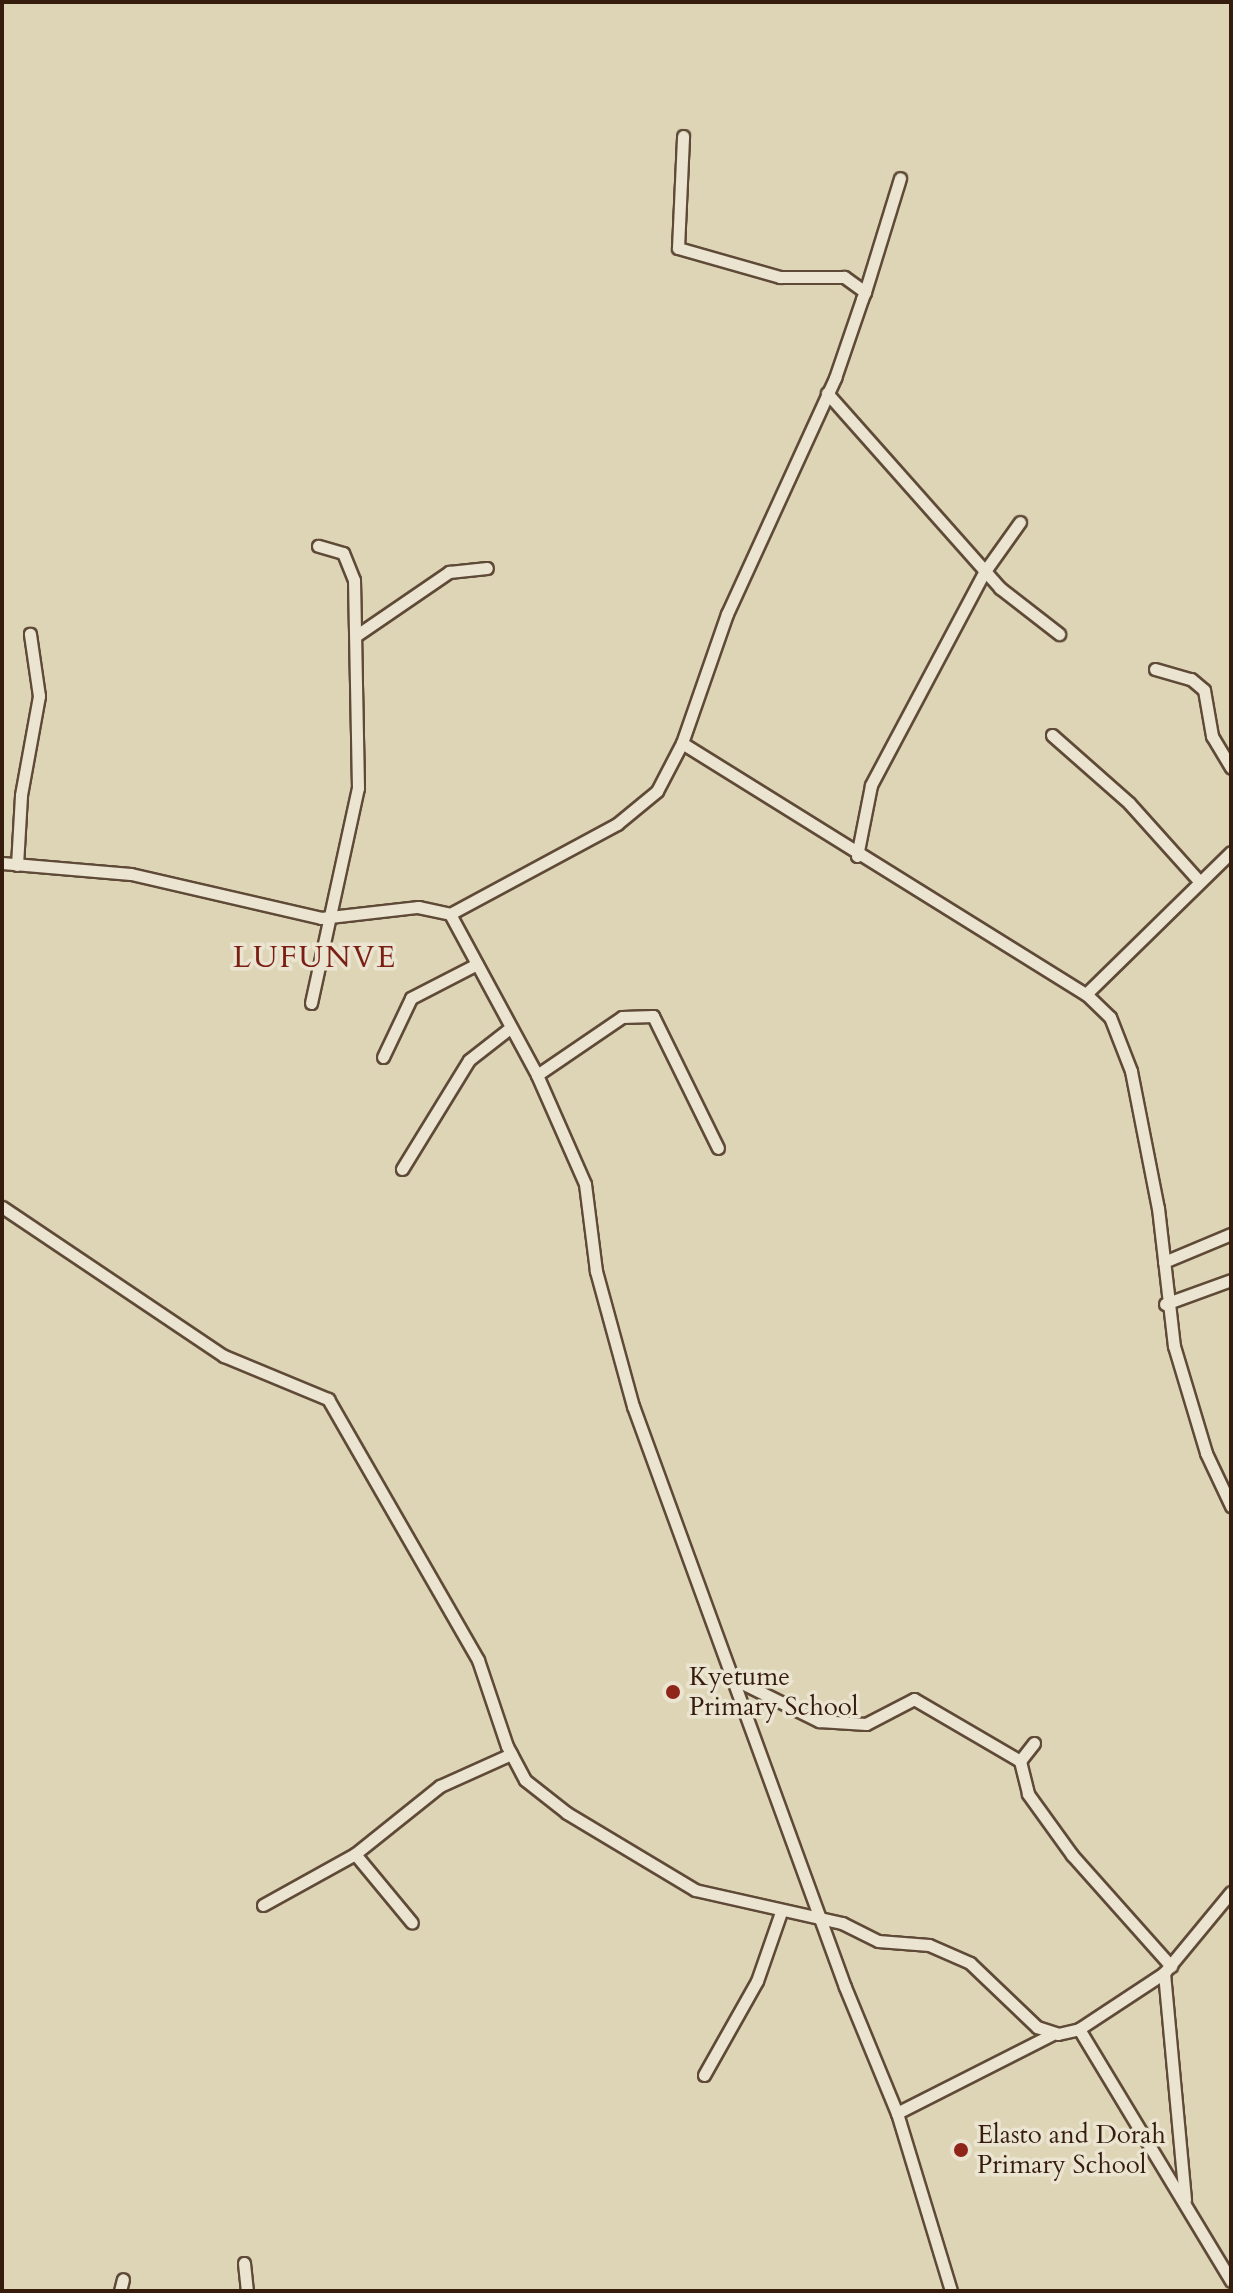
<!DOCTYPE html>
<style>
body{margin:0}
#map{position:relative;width:1233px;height:2293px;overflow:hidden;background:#ded5b7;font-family:Cardo,serif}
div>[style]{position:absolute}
.roads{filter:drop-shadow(2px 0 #5f4a37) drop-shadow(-2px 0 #5f4a37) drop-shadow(0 2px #5f4a37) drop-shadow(0 -2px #5f4a37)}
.minor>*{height:11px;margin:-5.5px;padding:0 5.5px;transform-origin:5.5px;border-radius:5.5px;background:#eae4d0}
.dots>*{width:22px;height:22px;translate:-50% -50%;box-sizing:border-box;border:4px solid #eae4d0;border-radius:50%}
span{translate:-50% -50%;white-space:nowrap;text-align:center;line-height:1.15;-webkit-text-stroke:7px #eae4d0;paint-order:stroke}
.poi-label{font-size:26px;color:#351c0c}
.left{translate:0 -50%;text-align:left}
.quarter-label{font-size:30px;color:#7a1f14;letter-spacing:2px}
.frame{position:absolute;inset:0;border:4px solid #351c0c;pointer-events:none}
</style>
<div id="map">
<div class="roads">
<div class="minor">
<i style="left:865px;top:292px;width:119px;rotate:-72.9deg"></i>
<i style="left:827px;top:393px;width:261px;rotate:48.4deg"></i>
<i style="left:1000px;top:588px;width:75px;rotate:37.9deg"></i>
<i style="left:357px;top:635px;width:112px;rotate:-34.4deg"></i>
<i style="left:449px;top:572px;width:38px;rotate:-6deg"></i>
<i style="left:1155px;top:669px;width:37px;rotate:16deg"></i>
<i style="left:1191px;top:679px;width:17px;rotate:40deg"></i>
<i style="left:1204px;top:690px;width:47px;rotate:80.1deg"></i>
<i style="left:1212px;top:736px;width:37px;rotate:59deg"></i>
<i style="left:1052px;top:735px;width:103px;rotate:41.4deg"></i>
<i style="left:1129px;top:803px;width:105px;rotate:48.1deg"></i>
<i style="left:682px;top:743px;width:476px;rotate:31.9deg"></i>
<i style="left:1086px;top:994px;width:33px;rotate:44deg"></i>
<i style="left:1110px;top:1017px;width:58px;rotate:68.7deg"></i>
<i style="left:1131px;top:1071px;width:140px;rotate:78.9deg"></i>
<i style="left:1158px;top:1208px;width:139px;rotate:83.4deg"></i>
<i style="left:1174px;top:1346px;width:112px;rotate:73.3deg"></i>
<i style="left:1206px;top:1453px;width:59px;rotate:64.7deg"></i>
<i style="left:857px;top:856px;width:72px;rotate:-78.8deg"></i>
<i style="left:871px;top:785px;width:242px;rotate:-62deg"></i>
<i style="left:985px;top:571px;width:60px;rotate:-54.5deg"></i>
<i style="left:2px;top:863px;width:129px;rotate:4.9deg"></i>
<i style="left:131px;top:874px;width:195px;rotate:13deg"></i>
<i style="left:321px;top:918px;width:98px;rotate:-6.5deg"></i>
<i style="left:418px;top:907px;width:33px;rotate:12deg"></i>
<i style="left:450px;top:914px;width:183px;rotate:61.6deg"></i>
<i style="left:537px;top:1075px;width:119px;rotate:66.2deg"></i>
<i style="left:585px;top:1184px;width:88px;rotate:82.8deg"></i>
<i style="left:596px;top:1271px;width:140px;rotate:74.7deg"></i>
<i style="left:633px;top:1406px;width:618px;rotate:69.95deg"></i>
<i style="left:845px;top:1987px;width:136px;rotate:67.6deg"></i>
<i style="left:897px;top:2113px;width:186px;rotate:73.1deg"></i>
<i style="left:17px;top:865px;width:70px;rotate:-86.7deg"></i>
<i style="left:21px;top:795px;width:101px;rotate:-79.7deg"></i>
<i style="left:39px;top:696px;width:63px;rotate:-98.3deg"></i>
<i style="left:450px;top:914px;width:190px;rotate:-28.3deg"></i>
<i style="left:617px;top:824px;width:52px;rotate:-39.5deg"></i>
<i style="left:657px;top:791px;width:54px;rotate:-62.5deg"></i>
<i style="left:682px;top:743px;width:137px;rotate:-70.8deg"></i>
<i style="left:727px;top:614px;width:260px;rotate:-65.4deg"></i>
<i style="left:835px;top:378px;width:83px;rotate:-71.1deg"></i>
<i style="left:862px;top:299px;width:8px;rotate:-67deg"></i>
<i style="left:865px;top:292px;width:26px;rotate:-144deg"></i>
<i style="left:844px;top:277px;width:64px;rotate:180deg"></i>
<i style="left:780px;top:277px;width:106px;rotate:-164.1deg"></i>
<i style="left:678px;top:248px;width:112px;rotate:-87.4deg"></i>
<i style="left:1086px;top:994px;width:203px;rotate:-44.4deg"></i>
<i style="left:311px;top:1003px;width:220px;rotate:-77.7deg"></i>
<i style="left:358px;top:788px;width:208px;rotate:-91.1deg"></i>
<i style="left:354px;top:580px;width:29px;rotate:-112deg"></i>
<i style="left:343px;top:553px;width:26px;rotate:-164deg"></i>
<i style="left:383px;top:1057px;width:65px;rotate:-64.6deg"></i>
<i style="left:411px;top:998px;width:74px;rotate:-27.3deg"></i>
<i style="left:537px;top:1075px;width:103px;rotate:-34.3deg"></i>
<i style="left:622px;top:1017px;width:31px;rotate:-2deg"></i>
<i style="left:653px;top:1016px;width:147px;rotate:63.8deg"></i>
<i style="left:402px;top:1169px;width:128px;rotate:-58.4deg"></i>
<i style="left:469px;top:1060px;width:52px;rotate:-38deg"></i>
<i style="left:2px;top:1207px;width:267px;rotate:33.9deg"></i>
<i style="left:224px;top:1356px;width:113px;rotate:22.5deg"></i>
<i style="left:328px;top:1399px;width:301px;rotate:60.1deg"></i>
<i style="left:478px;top:1660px;width:91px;rotate:71.4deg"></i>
<i style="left:507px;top:1746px;width:38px;rotate:62deg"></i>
<i style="left:525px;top:1780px;width:53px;rotate:38.2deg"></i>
<i style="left:567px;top:1813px;width:149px;rotate:31deg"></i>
<i style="left:695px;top:1890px;width:151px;rotate:12.7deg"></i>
<i style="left:842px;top:1923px;width:40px;rotate:26.6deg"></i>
<i style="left:878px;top:1941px;width:51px;rotate:4.5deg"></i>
<i style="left:929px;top:1945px;width:45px;rotate:23.7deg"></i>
<i style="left:970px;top:1963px;width:93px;rotate:43.7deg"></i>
<i style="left:1037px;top:2027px;width:22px;rotate:18deg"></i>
<i style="left:1058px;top:2034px;width:22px;rotate:-13deg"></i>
<i style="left:1079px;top:2029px;width:294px;rotate:58.9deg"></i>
<i style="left:1164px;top:1262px;width:73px;rotate:-22.7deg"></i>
<i style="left:1165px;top:1304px;width:70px;rotate:-20deg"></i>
<i style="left:736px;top:1680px;width:93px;rotate:26.3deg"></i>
<i style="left:819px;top:1721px;width:47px;rotate:3.7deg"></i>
<i style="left:866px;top:1724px;width:54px;rotate:-27.5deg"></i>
<i style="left:914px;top:1699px;width:123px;rotate:30.3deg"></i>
<i style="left:1034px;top:1743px;width:23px;rotate:128deg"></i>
<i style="left:1020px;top:1761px;width:34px;rotate:76deg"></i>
<i style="left:1028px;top:1794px;width:75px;rotate:54.2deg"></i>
<i style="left:1072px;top:1855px;width:149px;rotate:48.3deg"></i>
<i style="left:355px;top:1854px;width:89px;rotate:50.4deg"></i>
<i style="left:263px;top:1905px;width:105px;rotate:-29deg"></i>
<i style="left:355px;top:1854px;width:109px;rotate:-38.7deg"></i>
<i style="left:440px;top:1786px;width:78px;rotate:-24.3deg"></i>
<i style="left:1164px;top:1973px;width:228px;rotate:84.7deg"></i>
<i style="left:1079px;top:2029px;width:102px;rotate:-33.4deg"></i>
<i style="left:1164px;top:1973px;width:105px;rotate:-50.4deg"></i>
<i style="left:704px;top:2075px;width:108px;rotate:-60.6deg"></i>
<i style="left:757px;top:1981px;width:73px;rotate:-70.8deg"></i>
<i style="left:897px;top:2113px;width:175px;rotate:-26.9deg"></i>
<i style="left:244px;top:2263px;width:28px;rotate:84deg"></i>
<i style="left:120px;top:2291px;width:12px;rotate:-76deg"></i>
</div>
</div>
<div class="dots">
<i style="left:673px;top:1692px;background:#8f2418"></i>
<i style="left:961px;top:2150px;background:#8f2418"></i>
</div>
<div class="poi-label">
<span class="left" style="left:689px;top:1692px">Kyetume<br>Primary School</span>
<span class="left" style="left:977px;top:2150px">Elasto and Dorah<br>Primary School</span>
</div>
<div class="quarter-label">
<span style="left:315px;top:958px">LUFUNVE</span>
</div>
<div class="frame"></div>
</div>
